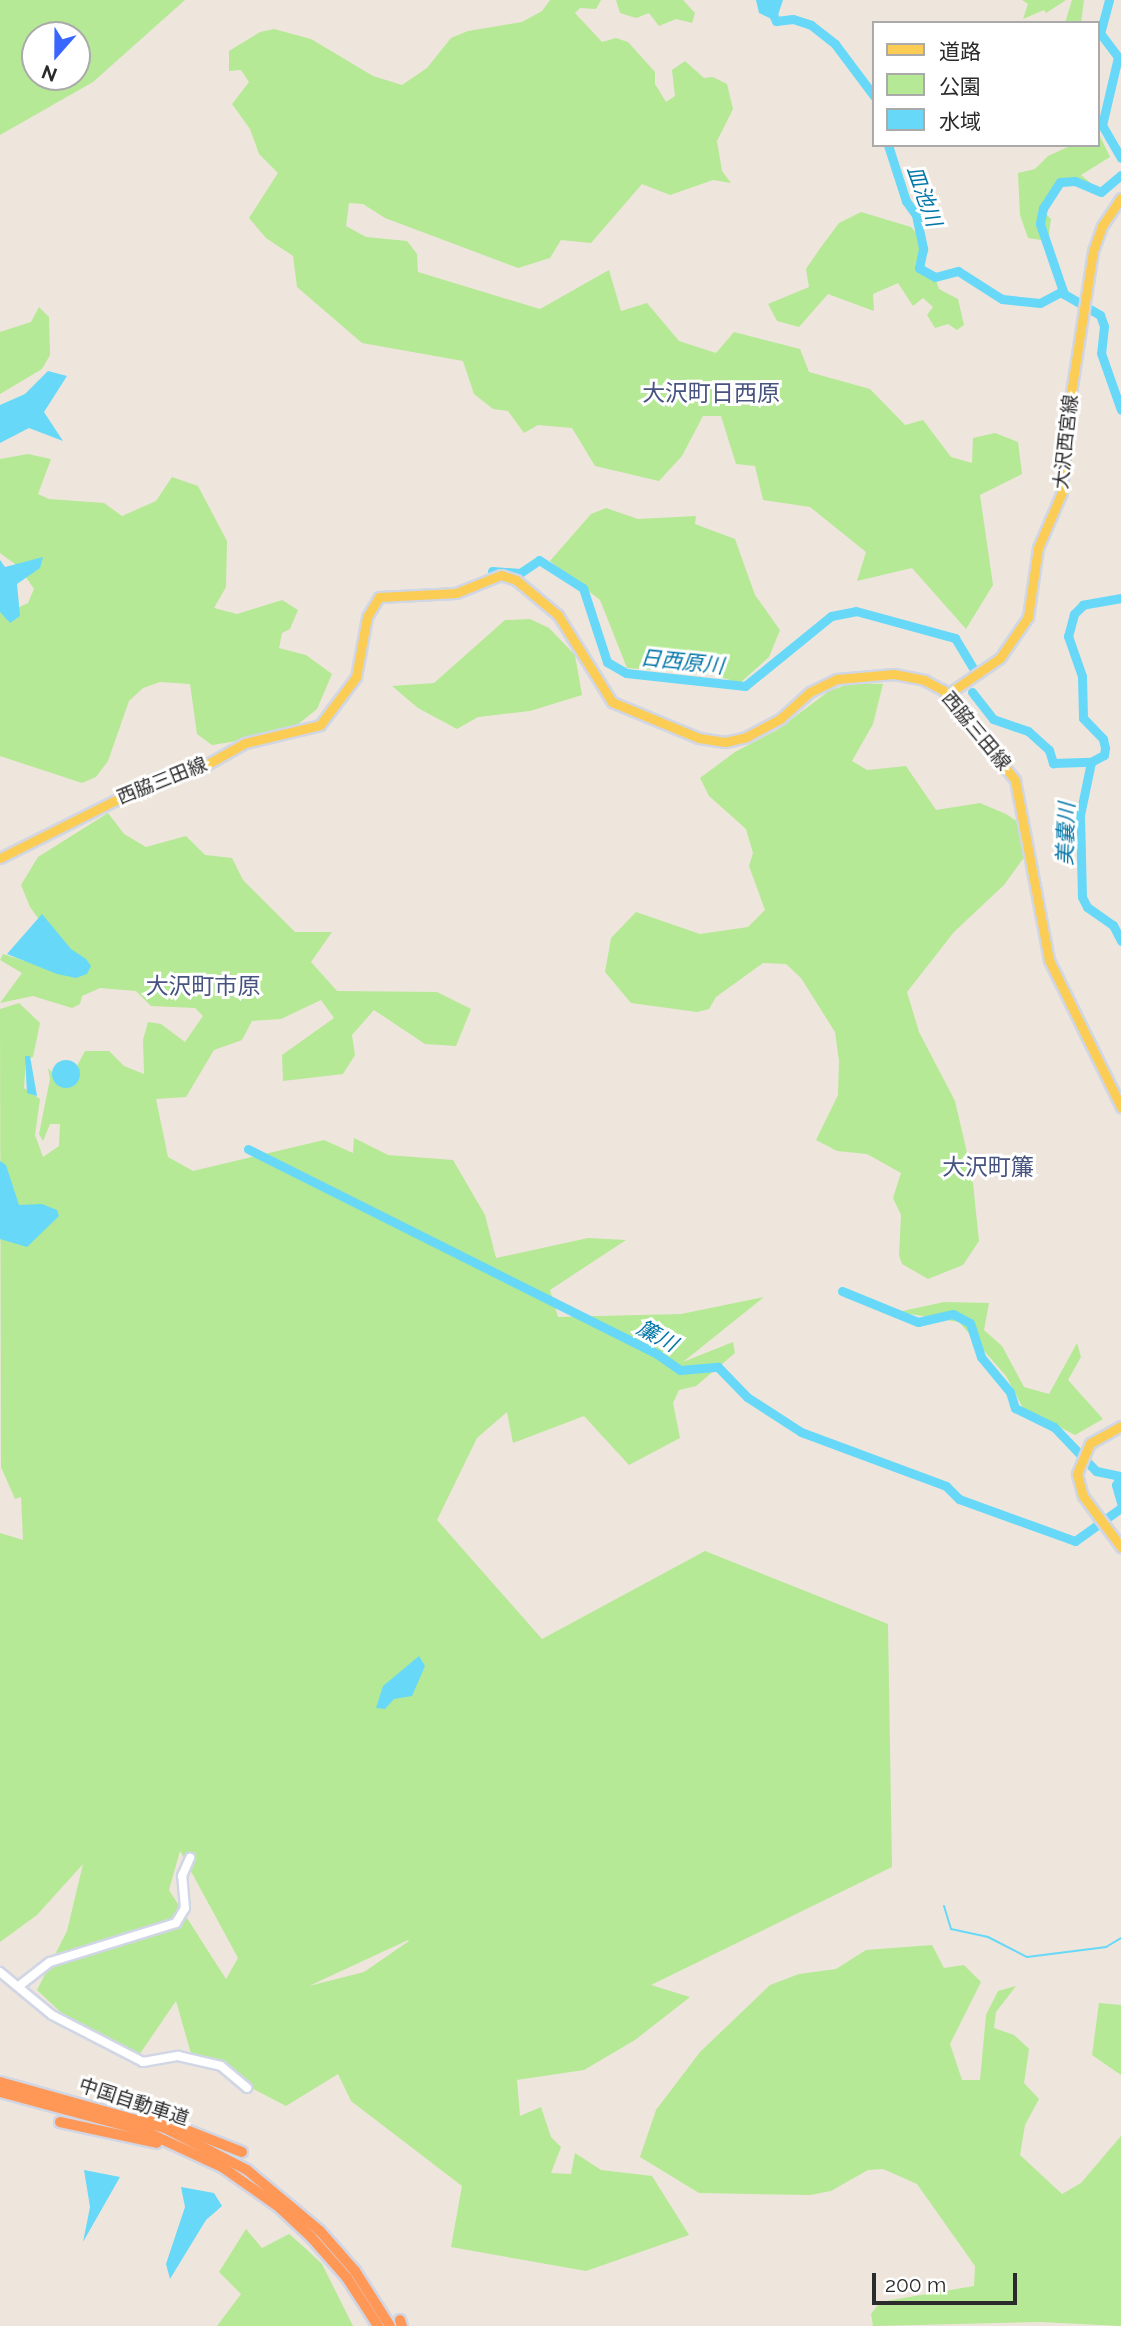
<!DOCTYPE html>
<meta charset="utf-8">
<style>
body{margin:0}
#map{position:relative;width:1121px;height:2326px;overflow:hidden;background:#eee6dc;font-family:Raleway,"Noto Sans JP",sans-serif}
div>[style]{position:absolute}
.green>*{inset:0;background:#b5e995}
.water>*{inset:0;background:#67d8f8}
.round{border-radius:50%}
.stream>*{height:2px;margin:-1px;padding:0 1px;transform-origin:1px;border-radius:1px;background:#67d8f8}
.river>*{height:9px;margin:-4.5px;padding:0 4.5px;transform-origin:4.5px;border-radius:4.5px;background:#67d8f8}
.roads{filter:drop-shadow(2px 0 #d1d6e5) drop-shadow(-2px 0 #d1d6e5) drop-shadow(0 2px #d1d6e5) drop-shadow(0 -2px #d1d6e5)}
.secondary>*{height:8px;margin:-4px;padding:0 4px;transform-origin:4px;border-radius:4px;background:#fff}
.primary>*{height:9px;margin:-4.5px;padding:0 4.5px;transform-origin:4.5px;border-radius:4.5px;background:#fbcd54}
.highway>*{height:10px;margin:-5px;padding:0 5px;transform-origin:5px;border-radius:5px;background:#ff9856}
span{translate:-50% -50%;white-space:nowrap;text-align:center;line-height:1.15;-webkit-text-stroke:6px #fff;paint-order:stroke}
.street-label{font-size:19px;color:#2b2b2b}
.water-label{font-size:21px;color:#0376a8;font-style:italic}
.quarter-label{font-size:23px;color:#485480}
.legend{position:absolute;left:872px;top:21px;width:228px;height:126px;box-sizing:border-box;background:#fff;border:2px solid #aaa;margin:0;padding:9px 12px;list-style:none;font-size:21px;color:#2b2b2b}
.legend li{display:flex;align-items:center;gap:14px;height:35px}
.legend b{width:35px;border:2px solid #aaa}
.north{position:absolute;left:21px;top:21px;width:70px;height:70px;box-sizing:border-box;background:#fff;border:2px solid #aaa;border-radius:50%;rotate:201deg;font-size:19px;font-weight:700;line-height:28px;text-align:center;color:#2b2b2b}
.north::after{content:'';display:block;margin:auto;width:24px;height:32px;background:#3866ff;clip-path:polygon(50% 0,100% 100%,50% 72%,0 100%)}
.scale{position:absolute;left:872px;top:2273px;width:145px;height:32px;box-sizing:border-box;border:4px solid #2b2b2b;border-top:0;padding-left:9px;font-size:21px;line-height:24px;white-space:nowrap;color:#2b2b2b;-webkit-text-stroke:5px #fff;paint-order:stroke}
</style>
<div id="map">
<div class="green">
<i style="clip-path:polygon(evenodd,0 0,185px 0,93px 82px,0 135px,0 0,35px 35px,77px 35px,77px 77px,35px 77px,35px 35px)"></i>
<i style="clip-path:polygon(550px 0,601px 0,596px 9px,580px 8px,575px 13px,602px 42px,616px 38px,628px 42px,655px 72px,655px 84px,666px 102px,675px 96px,672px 70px,685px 61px,704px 78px,713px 77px,727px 84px,733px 109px,717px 141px,722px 171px,731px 183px,713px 180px,670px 195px,642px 184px,591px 243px,561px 240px,550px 258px,518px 268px,385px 218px,363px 204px,349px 203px,346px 226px,366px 237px,407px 241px,417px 254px,418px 272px,540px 309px,609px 270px,621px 311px,647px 303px,679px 341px,716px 353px,734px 332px,800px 349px,809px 372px,870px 389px,905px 425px,923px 420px,951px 457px,972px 463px,973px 438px,995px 433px,1018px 442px,1022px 474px,980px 495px,993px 585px,966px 629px,912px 568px,857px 581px,866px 552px,810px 507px,763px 500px,755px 466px,736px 464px,721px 416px,703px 416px,682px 456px,659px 481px,595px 466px,572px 428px,538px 425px,524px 433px,508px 411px,493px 409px,474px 394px,463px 361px,362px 343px,297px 287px,293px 256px,266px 238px,249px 218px,278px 173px,259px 154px,250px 129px,232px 104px,249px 82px,241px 70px,229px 71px,229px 51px,260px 32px,274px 29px,311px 39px,373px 76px,402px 85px,427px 68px,451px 38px,468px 31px,522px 22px,542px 11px)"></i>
<i style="clip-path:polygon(616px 0,683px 0,695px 13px,692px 23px,676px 19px,659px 26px,649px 13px,636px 18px,620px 13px)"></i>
<i style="clip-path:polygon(1066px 0,1046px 13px,1044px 10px,1023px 19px,1028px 4px,1022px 0)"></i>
<i style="clip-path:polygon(1072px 0,1084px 0,1081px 23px,1065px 23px)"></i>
<i style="clip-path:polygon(1098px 132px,1110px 157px,1081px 175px,1099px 190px,1072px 178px,1058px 181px,1047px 204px,1046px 214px,1051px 219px,1048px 241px,1028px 238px,1020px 215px,1018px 173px,1035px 169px,1048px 156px,1072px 145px,1098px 145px)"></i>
<i style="clip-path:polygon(861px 212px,911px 227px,928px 247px,923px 266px,934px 275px,939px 289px,958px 299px,964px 325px,957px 330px,948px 324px,935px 328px,927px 315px,933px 307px,923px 298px,913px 306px,898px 283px,873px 294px,874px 311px,828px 294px,799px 327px,777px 321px,768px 304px,809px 287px,806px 269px,821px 247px,839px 223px)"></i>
<i style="clip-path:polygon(39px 307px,49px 317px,50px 355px,42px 369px,0 394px,0 332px,31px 322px)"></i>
<i style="clip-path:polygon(28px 454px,51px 459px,38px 494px,49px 499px,104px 503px,122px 516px,156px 501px,172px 477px,198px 486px,227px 541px,226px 587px,214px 608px,237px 614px,282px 600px,298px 610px,290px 629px,282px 633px,279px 648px,306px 655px,332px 674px,317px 709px,287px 733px,212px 745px,197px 734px,190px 684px,160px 682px,143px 688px,129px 701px,108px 761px,96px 777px,82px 783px,0 756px,0 609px,11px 611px,28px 603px,34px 589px,19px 567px,0 553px,0 459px)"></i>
<i style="clip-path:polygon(606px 508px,638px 519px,696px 516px,695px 524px,735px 539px,755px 595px,780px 630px,769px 657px,740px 683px,710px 674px,627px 668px,600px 600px,550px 561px,591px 514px)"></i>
<i style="clip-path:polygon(530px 619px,549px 628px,575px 655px,582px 695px,530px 711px,478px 717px,457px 729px,418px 708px,392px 686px,434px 683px,505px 620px)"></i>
<i style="clip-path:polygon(852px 683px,883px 684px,873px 724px,852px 761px,867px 770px,906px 766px,936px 810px,980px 803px,1006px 814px,1021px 824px,1025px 856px,1004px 885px,954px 932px,907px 992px,919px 1032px,955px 1101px,972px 1174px,979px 1241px,963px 1265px,928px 1279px,902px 1264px,899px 1255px,901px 1215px,893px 1198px,901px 1173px,867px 1154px,837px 1151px,816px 1140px,838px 1095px,839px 1061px,835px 1032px,801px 978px,786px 964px,763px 963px,716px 997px,709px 1009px,697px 1012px,631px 1003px,605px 972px,611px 938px,636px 912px,700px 934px,748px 927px,765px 910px,749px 866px,753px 853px,746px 829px,709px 796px,700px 778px,735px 752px,777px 730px,829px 691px)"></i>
<i style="clip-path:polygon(evenodd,108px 813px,124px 834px,146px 847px,186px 836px,205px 855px,232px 858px,243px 880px,295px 932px,332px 932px,311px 962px,337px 991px,437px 992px,471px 1009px,456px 1046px,425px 1044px,374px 1010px,352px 1035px,355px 1055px,343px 1074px,283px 1081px,282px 1055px,334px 1018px,321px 1000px,281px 1019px,252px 1021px,242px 1040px,214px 1050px,186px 1097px,156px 1099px,168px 1157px,193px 1171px,324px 1140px,353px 1153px,354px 1138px,388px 1155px,453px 1160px,485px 1215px,496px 1258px,588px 1238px,626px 1240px,550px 1290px,558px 1317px,681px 1314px,764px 1297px,683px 1362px,733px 1342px,735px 1353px,696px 1386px,679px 1390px,673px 1403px,680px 1438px,629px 1465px,584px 1416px,513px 1443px,507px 1412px,477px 1438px,437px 1520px,542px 1639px,705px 1551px,888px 1624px,892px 1867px,651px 1985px,690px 1997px,635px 2040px,584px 2070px,517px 2080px,520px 2116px,541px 2107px,551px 2137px,561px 2147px,551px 2173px,571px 2174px,575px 2153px,601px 2170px,652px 2176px,689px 2235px,586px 2271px,451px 2247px,462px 2186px,351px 2101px,338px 2074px,286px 2106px,192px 2057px,176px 2001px,137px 2058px,71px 2022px,37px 1990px,67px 1931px,83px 1864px,37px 1915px,0 1942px,0 1533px,23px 1540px,21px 1497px,15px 1499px,1px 1467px,0 1009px,19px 1003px,40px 1023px,33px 1057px,26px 1059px,24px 1088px,40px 1099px,35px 1135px,43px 1157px,59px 1146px,60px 1124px,50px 1124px,43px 1141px,39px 1134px,50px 1079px,48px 1068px,66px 1087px,85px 1051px,109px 1051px,124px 1066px,144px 1074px,143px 1040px,148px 1022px,161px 1024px,185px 1042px,203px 1016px,195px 1008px,151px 1006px,136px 991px,100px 988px,82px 996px,80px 1004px,72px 1008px,33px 996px,0 1003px,22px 973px,0 960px,3px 954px,66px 974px,53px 939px,30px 907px,21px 885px,38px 857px,108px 813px,180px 1851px,238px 1958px,226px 1979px,169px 1890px,180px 1851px,108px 813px,409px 1941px,364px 1972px,309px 1986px,408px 1940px,409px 1941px)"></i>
<i style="clip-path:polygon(944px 1302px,989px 1303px,984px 1330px,1002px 1346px,1024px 1387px,1049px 1394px,1077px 1343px,1081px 1357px,1068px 1380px,1103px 1419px,1075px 1435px,1023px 1408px,1006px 1376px,959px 1322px,898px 1312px)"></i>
<i style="clip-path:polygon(932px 1945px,944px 1968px,964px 1965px,981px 1982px,950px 2044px,962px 2080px,980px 2080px,986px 2015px,998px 1991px,1016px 1986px,996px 2012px,994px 2028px,1014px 2035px,1029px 2049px,1024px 2083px,1039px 2099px,1025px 2125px,1020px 2155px,1062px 2194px,1081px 2183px,1121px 2136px,1121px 2326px,1041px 2322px,873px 2326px,871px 2314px,880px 2302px,974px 2286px,975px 2266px,917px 2184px,883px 2169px,868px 2170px,831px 2191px,810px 2195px,699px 2193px,640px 2157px,656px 2110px,700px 2052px,770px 1985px,799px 1974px,836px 1969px,866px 1950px)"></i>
<i style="clip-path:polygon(1099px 2003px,1121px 2005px,1121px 2075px,1092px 2055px)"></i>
<i style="clip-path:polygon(246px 2229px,262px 2248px,289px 2234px,304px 2247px,322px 2264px,353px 2326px,217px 2326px,241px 2294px,219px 2272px)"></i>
</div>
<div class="water">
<i style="clip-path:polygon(756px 0,783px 0,776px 21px,759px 13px)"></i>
<i style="clip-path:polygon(48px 371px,67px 376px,44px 412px,63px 441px,29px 428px,0 443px,0 405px,25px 394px)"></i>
<i style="clip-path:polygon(43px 557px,40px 568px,17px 584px,20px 616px,10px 623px,0 612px,0 560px,5px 567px)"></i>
<i style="clip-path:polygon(42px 914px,71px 949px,86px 959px,91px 966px,87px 974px,76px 978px,57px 974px,7px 954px)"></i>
<i style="clip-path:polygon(25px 1056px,30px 1056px,37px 1096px,27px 1093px)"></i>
<i class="round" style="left:52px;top:1060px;width:28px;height:28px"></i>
<i style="clip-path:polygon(0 1161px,6px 1165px,19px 1205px,42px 1204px,57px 1210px,59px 1216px,27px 1247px,0 1239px)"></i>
<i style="clip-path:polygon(419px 1656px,425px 1666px,412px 1696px,394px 1699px,385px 1709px,376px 1708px,383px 1686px)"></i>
<i style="clip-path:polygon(84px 2170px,120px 2177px,83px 2242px,90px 2207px)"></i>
<i style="clip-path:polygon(181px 2187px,214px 2193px,222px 2206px,206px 2220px,170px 2279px,166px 2264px,185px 2207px)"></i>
</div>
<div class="stream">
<i style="left:944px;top:1906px;width:24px;rotate:73deg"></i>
<i style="left:951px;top:1929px;width:38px;rotate:12deg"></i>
<i style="left:988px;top:1937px;width:44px;rotate:27.1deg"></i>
<i style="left:1027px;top:1957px;width:80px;rotate:-7.2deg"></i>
<i style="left:1106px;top:1947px;width:17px;rotate:-31deg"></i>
</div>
<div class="river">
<i style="left:1109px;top:0;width:34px;rotate:105deg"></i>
<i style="left:1100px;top:33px;width:30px;rotate:53deg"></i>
<i style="left:1118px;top:57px;width:70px;rotate:103.2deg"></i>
<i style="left:1102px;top:125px;width:38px;rotate:60deg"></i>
<i style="left:772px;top:12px;width:10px;rotate:66deg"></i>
<i style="left:776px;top:21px;width:17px;rotate:-7deg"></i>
<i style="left:793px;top:19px;width:19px;rotate:18deg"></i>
<i style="left:811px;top:25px;width:31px;rotate:38deg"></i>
<i style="left:835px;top:44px;width:65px;rotate:53.1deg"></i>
<i style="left:888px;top:145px;width:59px;rotate:72.2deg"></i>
<i style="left:906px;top:201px;width:17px;rotate:54deg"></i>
<i style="left:916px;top:215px;width:35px;rotate:78deg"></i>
<i style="left:923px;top:249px;width:19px;rotate:102deg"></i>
<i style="left:919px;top:268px;width:18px;rotate:29deg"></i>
<i style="left:935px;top:277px;width:24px;rotate:-15deg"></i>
<i style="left:958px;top:271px;width:52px;rotate:32.5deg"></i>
<i style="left:1002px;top:299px;width:38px;rotate:6deg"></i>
<i style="left:1040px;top:303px;width:26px;rotate:-28deg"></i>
<i style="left:1121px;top:175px;width:26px;rotate:140deg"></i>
<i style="left:1101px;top:192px;width:28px;rotate:-157deg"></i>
<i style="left:1075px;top:181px;width:15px;rotate:176deg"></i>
<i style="left:1060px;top:182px;width:31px;rotate:123deg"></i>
<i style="left:1043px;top:208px;width:16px;rotate:101deg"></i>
<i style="left:1040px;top:224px;width:74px;rotate:71.1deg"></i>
<i style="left:1064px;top:294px;width:42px;rotate:30.3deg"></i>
<i style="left:1100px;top:315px;width:12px;rotate:70deg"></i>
<i style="left:1104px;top:326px;width:27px;rotate:96deg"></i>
<i style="left:1101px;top:353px;width:60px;rotate:70.7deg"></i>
<i style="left:492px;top:571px;width:28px;rotate:4deg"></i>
<i style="left:520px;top:573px;width:23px;rotate:-34deg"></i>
<i style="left:539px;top:560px;width:52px;rotate:32.5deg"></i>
<i style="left:583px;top:588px;width:78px;rotate:72deg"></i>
<i style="left:607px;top:662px;width:22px;rotate:30deg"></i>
<i style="left:626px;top:673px;width:120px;rotate:6.2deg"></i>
<i style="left:745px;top:686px;width:111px;rotate:-39.1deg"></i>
<i style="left:831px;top:616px;width:25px;rotate:-11deg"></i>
<i style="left:856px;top:611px;width:103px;rotate:15.3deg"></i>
<i style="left:955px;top:638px;width:37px;rotate:59deg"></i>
<i style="left:1121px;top:598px;width:39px;rotate:170deg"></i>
<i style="left:1083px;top:605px;width:13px;rotate:135deg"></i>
<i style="left:1074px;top:614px;width:23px;rotate:105deg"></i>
<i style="left:1068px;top:636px;width:42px;rotate:70.7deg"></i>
<i style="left:1082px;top:676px;width:42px;rotate:88.6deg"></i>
<i style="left:1083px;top:718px;width:29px;rotate:46deg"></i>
<i style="left:1103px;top:739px;width:9px;rotate:77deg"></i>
<i style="left:1105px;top:748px;width:7px;rotate:98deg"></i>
<i style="left:1104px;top:755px;width:15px;rotate:152deg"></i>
<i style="left:1091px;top:762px;width:54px;rotate:101.7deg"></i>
<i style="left:1080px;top:815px;width:82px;rotate:88.6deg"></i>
<i style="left:1082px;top:897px;width:11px;rotate:63deg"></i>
<i style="left:1087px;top:907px;width:32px;rotate:35deg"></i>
<i style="left:1113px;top:925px;width:18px;rotate:63deg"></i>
<i style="left:972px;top:692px;width:34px;rotate:52deg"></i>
<i style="left:993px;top:719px;width:37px;rotate:19deg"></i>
<i style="left:1028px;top:731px;width:28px;rotate:42deg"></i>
<i style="left:1049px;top:750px;width:14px;rotate:73deg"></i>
<i style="left:1053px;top:763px;width:38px;rotate:-2deg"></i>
<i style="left:248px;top:1149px;width:457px;rotate:26.6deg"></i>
<i style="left:657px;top:1354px;width:28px;rotate:35deg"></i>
<i style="left:680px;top:1370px;width:38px;rotate:-5deg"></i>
<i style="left:718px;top:1367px;width:42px;rotate:46deg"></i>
<i style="left:747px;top:1397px;width:64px;rotate:32.9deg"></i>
<i style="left:801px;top:1432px;width:155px;rotate:20.4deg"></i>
<i style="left:946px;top:1486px;width:18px;rotate:45deg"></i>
<i style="left:959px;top:1499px;width:123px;rotate:19.9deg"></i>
<i style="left:1075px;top:1541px;width:57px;rotate:-35.7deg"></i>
<i style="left:842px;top:1291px;width:82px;rotate:22.2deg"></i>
<i style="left:918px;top:1322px;width:36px;rotate:-13deg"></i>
<i style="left:953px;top:1314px;width:19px;rotate:28deg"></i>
<i style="left:970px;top:1323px;width:36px;rotate:72deg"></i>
<i style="left:981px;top:1357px;width:45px;rotate:50.4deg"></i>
<i style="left:1010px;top:1392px;width:17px;rotate:73deg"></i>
<i style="left:1015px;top:1408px;width:43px;rotate:26deg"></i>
<i style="left:1054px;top:1427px;width:61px;rotate:46.3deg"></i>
<i style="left:1096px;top:1471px;width:25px;rotate:12deg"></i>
<i style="left:1121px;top:1476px;width:10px;rotate:119deg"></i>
<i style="left:1116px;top:1485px;width:19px;rotate:74deg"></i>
</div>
<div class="roads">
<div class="secondary">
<i style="left:0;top:1972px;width:67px;rotate:39.6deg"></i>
<i style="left:52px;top:2015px;width:102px;rotate:27.3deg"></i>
<i style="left:143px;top:2062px;width:36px;rotate:-10deg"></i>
<i style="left:178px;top:2056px;width:44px;rotate:13.1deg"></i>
<i style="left:221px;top:2066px;width:34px;rotate:40deg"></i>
<i style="left:19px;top:1986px;width:39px;rotate:-38deg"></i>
<i style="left:50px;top:1962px;width:132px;rotate:-17.2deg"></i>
<i style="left:176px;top:1923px;width:17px;rotate:-59deg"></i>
<i style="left:185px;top:1908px;width:32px;rotate:-95deg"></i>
<i style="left:182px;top:1876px;width:20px;rotate:-66deg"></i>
</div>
<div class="primary">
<i style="left:948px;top:694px;width:63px;rotate:-34.7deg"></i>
<i style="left:1000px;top:658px;width:50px;rotate:-55.7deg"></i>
<i style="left:1028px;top:617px;width:70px;rotate:-81.8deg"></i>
<i style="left:1038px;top:548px;width:61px;rotate:-66.8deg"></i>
<i style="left:1062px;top:492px;width:86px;rotate:-85.3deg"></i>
<i style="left:1069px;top:406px;width:157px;rotate:-81.2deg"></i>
<i style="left:1093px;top:251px;width:27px;rotate:-70deg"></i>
<i style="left:1102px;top:226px;width:34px;rotate:-56deg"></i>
<i style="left:0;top:858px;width:143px;rotate:-26.6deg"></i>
<i style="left:128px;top:794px;width:73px;rotate:-19.2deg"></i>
<i style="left:197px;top:770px;width:55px;rotate:-29.4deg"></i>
<i style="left:245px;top:743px;width:77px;rotate:-13.5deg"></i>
<i style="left:320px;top:725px;width:60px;rotate:-53.1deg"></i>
<i style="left:356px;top:677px;width:61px;rotate:-79.6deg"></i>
<i style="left:367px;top:617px;width:23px;rotate:-59deg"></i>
<i style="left:379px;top:597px;width:77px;rotate:-3deg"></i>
<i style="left:456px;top:593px;width:48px;rotate:-21.8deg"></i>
<i style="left:501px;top:575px;width:16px;rotate:18deg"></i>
<i style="left:516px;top:580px;width:55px;rotate:39.8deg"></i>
<i style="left:558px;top:615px;width:102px;rotate:58.2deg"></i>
<i style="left:612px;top:702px;width:94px;rotate:22.5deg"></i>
<i style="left:699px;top:738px;width:26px;rotate:9deg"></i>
<i style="left:725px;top:742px;width:22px;rotate:-13deg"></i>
<i style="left:746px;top:737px;width:40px;rotate:-28deg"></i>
<i style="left:781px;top:718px;width:39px;rotate:-42deg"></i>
<i style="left:810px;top:692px;width:30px;rotate:-26deg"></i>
<i style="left:837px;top:679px;width:57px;rotate:-5deg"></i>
<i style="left:894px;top:674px;width:31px;rotate:11deg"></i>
<i style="left:924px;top:680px;width:21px;rotate:28deg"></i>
<i style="left:943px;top:690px;width:115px;rotate:51.3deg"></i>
<i style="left:1015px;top:780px;width:183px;rotate:79.3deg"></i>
<i style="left:1049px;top:960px;width:164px;rotate:63.9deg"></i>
<i style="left:1121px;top:1426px;width:35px;rotate:151deg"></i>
<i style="left:1090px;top:1443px;width:34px;rotate:113deg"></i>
<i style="left:1077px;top:1474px;width:23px;rotate:75deg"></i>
<i style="left:1083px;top:1496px;width:64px;rotate:53.3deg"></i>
</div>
<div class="highway">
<i style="left:0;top:2082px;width:171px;rotate:15.6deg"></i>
<i style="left:165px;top:2128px;width:92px;rotate:27.1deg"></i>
<i style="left:247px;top:2170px;width:95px;rotate:39.9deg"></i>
<i style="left:320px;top:2231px;width:53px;rotate:48.8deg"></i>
<i style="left:355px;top:2271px;width:65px;rotate:57.5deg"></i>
<i style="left:0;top:2092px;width:147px;rotate:15deg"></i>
<i style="left:142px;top:2130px;width:88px;rotate:24.8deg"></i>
<i style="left:222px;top:2167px;width:70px;rotate:35.1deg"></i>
<i style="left:279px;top:2207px;width:44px;rotate:43.2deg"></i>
<i style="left:311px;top:2237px;width:55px;rotate:48.7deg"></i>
<i style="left:347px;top:2278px;width:57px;rotate:57.1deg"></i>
<i style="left:148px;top:2115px;width:101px;rotate:21.5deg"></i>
<i style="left:60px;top:2122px;width:99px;rotate:12.2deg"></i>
<i style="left:400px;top:2320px;width:6px;rotate:72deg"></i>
</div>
</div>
<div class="street-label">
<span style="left:1066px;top:442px;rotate:-84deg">大沢西宮線</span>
<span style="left:976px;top:731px;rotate:50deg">西脇三田線</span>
<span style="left:162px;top:781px;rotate:-22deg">西脇三田線</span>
<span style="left:134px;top:2102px;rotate:18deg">中国自動車道</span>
</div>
<div class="water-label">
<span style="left:924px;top:196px;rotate:70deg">皿池川</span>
<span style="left:682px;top:662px;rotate:6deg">日西原川</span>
<span style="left:1066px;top:834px;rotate:-88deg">美嚢川</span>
<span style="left:657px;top:1336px;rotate:29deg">簾川</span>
</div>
<div class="quarter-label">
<span style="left:711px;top:393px">大沢町日西原</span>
<span style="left:203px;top:986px">大沢町市原</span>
<span style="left:988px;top:1167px">大沢町簾</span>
</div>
<ul class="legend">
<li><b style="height:9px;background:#fbcd54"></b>道路</li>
<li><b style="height:19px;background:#b5e995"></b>公園</li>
<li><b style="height:19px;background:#67d8f8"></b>水域</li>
</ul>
<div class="north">N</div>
<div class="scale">200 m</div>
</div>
